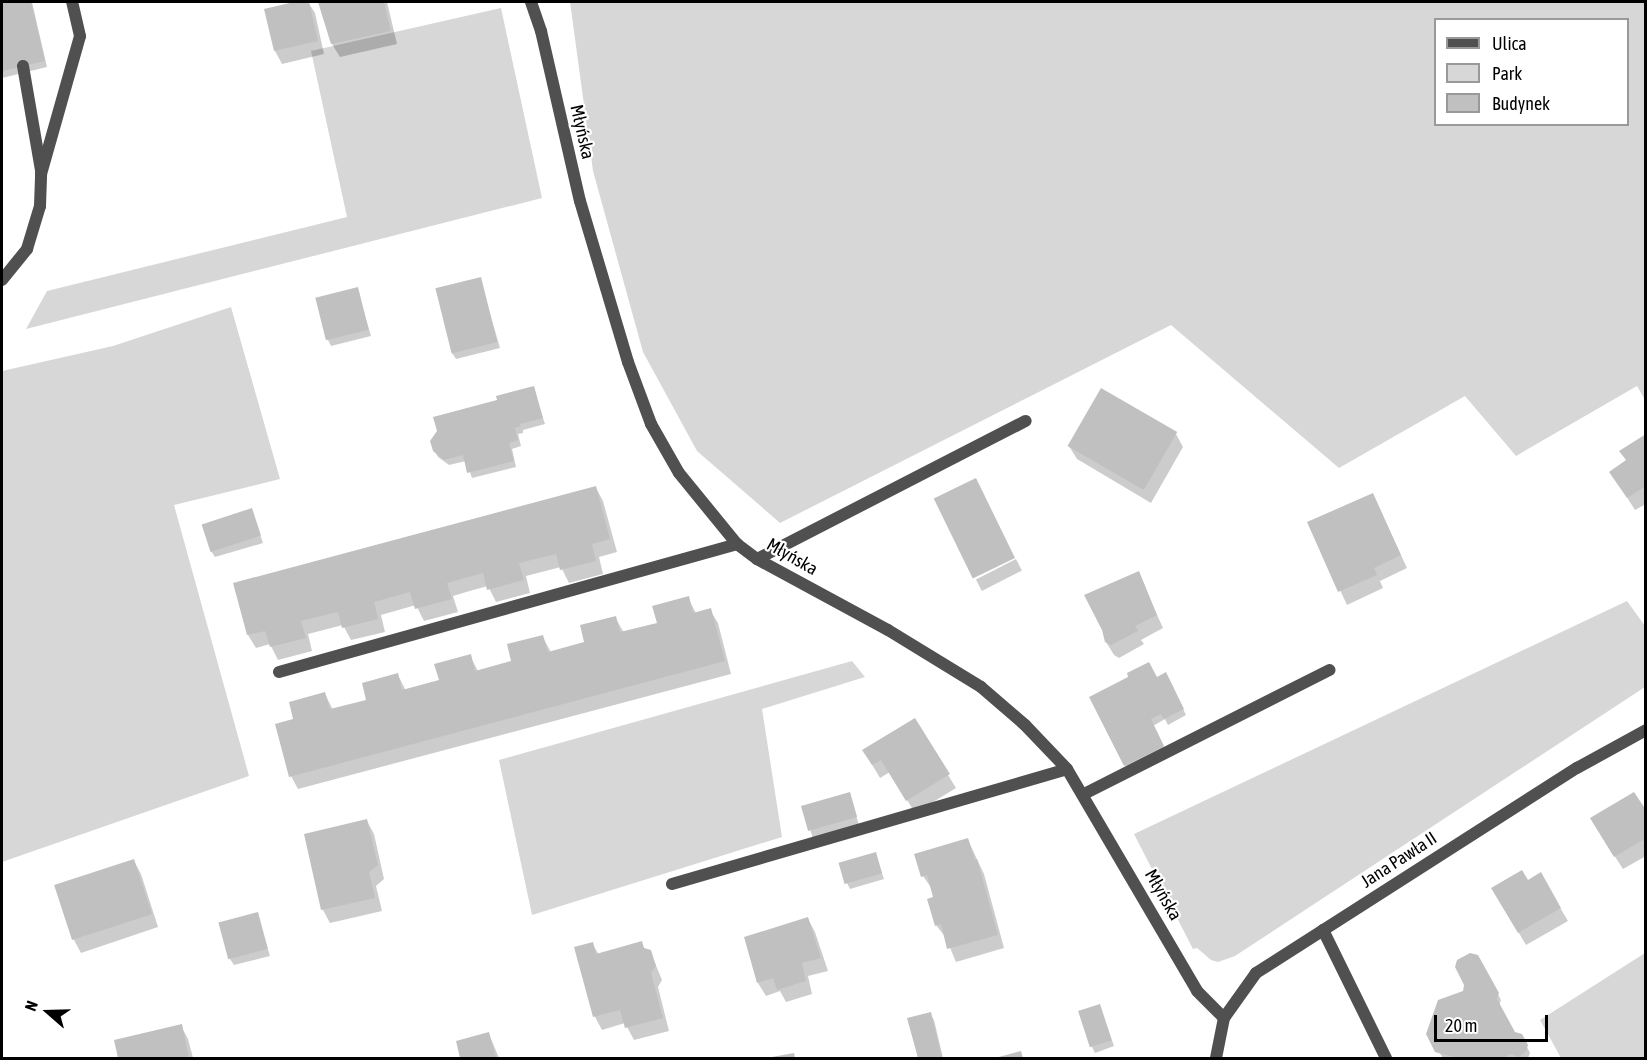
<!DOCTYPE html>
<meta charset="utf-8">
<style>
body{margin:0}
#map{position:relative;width:1647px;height:1060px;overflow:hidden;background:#fff;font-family:"Asap Condensed",sans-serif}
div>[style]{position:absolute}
.green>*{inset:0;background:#d7d7d7}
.shadow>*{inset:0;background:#0003;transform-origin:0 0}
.building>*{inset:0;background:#c0c0c0;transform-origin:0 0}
.service>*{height:12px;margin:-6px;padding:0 6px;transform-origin:6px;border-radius:6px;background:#505050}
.minor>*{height:12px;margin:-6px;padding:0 6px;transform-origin:6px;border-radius:6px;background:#505050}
span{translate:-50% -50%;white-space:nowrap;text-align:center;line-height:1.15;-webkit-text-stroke:4.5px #fff;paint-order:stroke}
.street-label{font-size:18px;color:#000}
.frame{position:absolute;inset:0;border:3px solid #000;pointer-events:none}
.legend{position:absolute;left:1434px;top:18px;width:195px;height:108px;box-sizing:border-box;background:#fff;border:2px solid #999;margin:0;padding:8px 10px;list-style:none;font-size:18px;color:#000}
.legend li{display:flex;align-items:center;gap:12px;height:30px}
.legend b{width:30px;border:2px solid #999}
.north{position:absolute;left:18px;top:982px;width:60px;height:60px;-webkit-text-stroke:4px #fff;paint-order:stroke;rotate:290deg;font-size:16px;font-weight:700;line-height:24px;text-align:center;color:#000}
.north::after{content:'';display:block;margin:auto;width:21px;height:27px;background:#000;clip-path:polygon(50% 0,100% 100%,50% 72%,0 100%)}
.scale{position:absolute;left:1434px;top:1015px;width:114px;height:27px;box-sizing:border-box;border:3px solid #000;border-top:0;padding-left:8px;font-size:18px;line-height:21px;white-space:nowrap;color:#000;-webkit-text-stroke:4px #fff;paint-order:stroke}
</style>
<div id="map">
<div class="green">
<i style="clip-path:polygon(evenodd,570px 2px,1645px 2px,1645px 400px,1637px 386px,1516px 456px,1465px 396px,1339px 468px,1171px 325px,780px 523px,697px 451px,643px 352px,593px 171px,570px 2px,1436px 20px,1628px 20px,1628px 124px,1436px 124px,1436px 20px)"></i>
<i style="clip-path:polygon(501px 8px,542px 198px,26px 329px,47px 291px,347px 217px,311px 51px)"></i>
<i style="clip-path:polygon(231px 307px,280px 479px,174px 505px,249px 776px,2px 862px,2px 371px,113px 346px)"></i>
<i style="clip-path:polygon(1627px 601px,1645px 626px,1645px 687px,1235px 956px,1218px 962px,1211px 960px,1197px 948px,1193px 949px,1134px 834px)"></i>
<i style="clip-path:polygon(852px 661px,865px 677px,762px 709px,782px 837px,532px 915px,499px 760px)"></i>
<i style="clip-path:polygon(1645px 953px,1645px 1058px,1561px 1058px,1540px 1020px)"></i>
</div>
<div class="shadow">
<i style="clip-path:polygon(2px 2px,32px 2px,47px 67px,2px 78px)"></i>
<i style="clip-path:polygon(301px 2px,308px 2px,315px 13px,324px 54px,282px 64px,275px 51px,266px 10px)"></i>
<i style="clip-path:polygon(320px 2px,387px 2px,397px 44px,340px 57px,332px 44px)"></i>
<i style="clip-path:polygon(480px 279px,500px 348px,456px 359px,452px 353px)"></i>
<i style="clip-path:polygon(357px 288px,371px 336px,331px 346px,328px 340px)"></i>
<i style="clip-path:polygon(533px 388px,545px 424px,523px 430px,523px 433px,518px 434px,521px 446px,512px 449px,516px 467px,472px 478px,466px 461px,449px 465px,438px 457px,434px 450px,498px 401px)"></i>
<i style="clip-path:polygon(1176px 434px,1183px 447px,1151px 503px,1077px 459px,1069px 446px)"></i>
<i style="clip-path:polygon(1646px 436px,1646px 504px,1635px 510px,1611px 472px,1627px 461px)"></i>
<i style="clip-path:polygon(596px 488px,603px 501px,617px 552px,599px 557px,603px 574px,569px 583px,561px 567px,526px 576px,530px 593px,496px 602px,488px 586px,473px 590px,453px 596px,458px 612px,424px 621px,416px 605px,381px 615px,385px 632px,351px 640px,343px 625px,308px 634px,312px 651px,278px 660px,270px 644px,256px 648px,248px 635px,235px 584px)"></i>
<i style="clip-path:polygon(1373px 495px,1407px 568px,1380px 581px,1383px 588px,1347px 605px,1309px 523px)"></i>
<i style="clip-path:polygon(252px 510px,263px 543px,215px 557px,211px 551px)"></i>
<i style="left:1016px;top:559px;width:13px;height:45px;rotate:63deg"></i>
<i style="clip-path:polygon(1138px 573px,1163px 628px,1141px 640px,1144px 644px,1119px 658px,1114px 655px,1106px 642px)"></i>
<i style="clip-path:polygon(688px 598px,696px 613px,710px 610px,718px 623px,731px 674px,298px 789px,291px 776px,295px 720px,325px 694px,333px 710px,368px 701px,398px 675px,406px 691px,441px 682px,470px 656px,478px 671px,513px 662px,542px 636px,551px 652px,585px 643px,615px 617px,624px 633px,659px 624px)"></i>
<i style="clip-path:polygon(1169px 680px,1186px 715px,1168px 725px,1165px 719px,1153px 726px,1166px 752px,1129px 771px,1125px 765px)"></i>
<i style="clip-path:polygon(864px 751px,948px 775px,956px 788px,915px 813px,890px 772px,880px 778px)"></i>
<i style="left:849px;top:794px;width:32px;height:48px;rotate:72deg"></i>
<i style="clip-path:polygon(1646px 813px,1646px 856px,1623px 869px,1599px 832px)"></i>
<i style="clip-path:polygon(367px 821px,374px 834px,384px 879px,376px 886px,382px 911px,330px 923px,323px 910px,306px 835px)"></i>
<i style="clip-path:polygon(968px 840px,984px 874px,1004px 948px,956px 962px,946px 938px,936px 925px,935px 898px,932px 889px,923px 876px)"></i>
<i style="clip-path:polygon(875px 854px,884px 879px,850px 889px,847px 883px)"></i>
<i style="clip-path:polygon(134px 861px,141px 874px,158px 927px,81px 953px,74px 940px,56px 886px)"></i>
<i style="clip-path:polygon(1540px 874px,1568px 921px,1526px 945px,1493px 889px,1527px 882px)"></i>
<i style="clip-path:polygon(257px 914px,270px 956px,234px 965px,230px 959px)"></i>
<i style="clip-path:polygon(808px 919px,815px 932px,828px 971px,808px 976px,812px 994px,786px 1002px,780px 991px,766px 996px,758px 983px)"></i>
<i style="clip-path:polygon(592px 943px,599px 955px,650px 951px,662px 980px,658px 987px,669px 1031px,634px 1040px,625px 1023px,602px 1030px,595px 1017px)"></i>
<i style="clip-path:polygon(1477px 956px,1501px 1000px,1499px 1006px,1515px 1034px,1521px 1035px,1530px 1053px,1528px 1058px,1443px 1058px,1427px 1034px,1464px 992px)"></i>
<i style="clip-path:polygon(1102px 1012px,1114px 1046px,1095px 1053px,1092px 1047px)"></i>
<i style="clip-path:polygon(930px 1014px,934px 1020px,943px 1058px,919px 1058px,909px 1019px)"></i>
<i style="clip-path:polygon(181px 1026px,188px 1039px,193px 1058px,120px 1058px,116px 1041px)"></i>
<i style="clip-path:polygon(489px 1034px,499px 1058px,462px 1058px,458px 1042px)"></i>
</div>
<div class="building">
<i style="clip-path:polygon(2px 2px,31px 2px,45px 61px,2px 71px)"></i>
<i style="clip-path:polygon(294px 2px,309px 2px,318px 41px,274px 51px,264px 9px)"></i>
<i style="clip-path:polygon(318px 2px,384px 2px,391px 31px,331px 44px)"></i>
<i style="left:481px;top:277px;width:67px;height:47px;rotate:76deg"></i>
<i style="left:358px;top:287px;width:44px;height:44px;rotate:76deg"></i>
<i style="clip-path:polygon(534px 386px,543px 418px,520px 424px,521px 426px,515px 428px,518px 440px,509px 443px,514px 461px,467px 473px,463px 455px,444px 460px,433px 451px,430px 441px,437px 431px,433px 417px,497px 400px,496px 396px)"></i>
<i style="left:1101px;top:388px;width:88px;height:67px;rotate:30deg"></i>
<i style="clip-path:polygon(1646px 434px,1646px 486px,1627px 498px,1609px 472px,1626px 460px,1619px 451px)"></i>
<i style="left:976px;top:478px;width:89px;height:47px;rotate:64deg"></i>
<i style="clip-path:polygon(596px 486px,610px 539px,592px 544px,596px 561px,560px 570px,556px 554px,519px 563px,524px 580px,487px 590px,483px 573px,447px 583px,452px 599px,415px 609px,410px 592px,374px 602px,378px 619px,342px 628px,338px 612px,301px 621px,306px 638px,270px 647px,265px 631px,247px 635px,233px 583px)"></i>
<i style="clip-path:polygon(1373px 493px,1401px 555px,1374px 568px,1377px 575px,1338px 592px,1307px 522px)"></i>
<i style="left:252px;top:508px;width:29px;height:53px;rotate:72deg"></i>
<i style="clip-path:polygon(1139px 571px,1157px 615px,1135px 626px,1138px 631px,1111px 645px,1105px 642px,1102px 630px,1084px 595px)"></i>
<i style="clip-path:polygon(689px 596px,693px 613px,711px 608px,725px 661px,289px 777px,275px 724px,293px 719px,289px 702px,325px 692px,330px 709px,366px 700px,362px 683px,398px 673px,402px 690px,439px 680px,434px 664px,471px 654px,475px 671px,511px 661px,507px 644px,543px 635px,548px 652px,584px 642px,580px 625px,616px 616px,620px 632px,657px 623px,652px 606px)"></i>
<i style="clip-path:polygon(1149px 662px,1157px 677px,1166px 672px,1184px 709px,1164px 719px,1161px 714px,1151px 719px,1164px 746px,1124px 766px,1089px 697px,1128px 677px,1127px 673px)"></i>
<i style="clip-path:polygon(915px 718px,950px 774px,906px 801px,881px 760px,872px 765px,862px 750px)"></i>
<i style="left:850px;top:792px;width:26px;height:51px;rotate:74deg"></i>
<i style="clip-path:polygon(1634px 792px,1646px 810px,1646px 838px,1614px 857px,1590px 818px)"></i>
<i style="clip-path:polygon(367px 819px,378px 865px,369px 872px,375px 898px,321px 910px,304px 834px)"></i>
<i style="clip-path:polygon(968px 838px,975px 860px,977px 859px,998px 935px,947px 949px,941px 924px,935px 926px,927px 899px,933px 897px,927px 875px,921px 877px,914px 854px)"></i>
<i style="left:876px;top:852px;width:22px;height:39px;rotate:74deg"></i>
<i style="left:134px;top:859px;width:58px;height:84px;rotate:72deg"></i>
<i style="clip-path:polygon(1522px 870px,1528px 880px,1541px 872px,1561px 908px,1518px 933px,1491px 888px)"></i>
<i style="left:258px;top:912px;width:38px;height:41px;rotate:75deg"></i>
<i style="clip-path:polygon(808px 917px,821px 958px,802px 963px,806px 981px,777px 990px,773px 978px,757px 983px,744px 937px)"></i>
<i style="clip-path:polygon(642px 941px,644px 948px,651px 950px,656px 966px,651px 973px,663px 1018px,625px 1028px,620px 1010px,593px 1017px,574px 947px,593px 942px,596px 954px)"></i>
<i style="clip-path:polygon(1470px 953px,1478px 955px,1499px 993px,1497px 999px,1515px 1032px,1522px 1034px,1528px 1045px,1526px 1051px,1519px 1057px,1511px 1054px,1503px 1058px,1457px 1058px,1435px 1052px,1426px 1034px,1438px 1000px,1463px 991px,1464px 985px,1455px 967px,1457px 960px)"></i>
<i style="left:1100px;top:1004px;width:38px;height:23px;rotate:72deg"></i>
<i style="clip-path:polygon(931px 1012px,942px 1058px,918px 1058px,907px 1018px)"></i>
<i style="clip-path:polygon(182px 1024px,189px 1058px,118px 1058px,114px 1040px)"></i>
<i style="clip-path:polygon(489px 1032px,496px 1058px,460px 1058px,456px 1041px)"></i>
<i style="clip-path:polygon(1021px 1051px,1023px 1058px,995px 1058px)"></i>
<i style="clip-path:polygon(794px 1053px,795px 1058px,772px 1058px,772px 1057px)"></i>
</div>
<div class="service">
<i style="left:23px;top:66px;width:106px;rotate:80.2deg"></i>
<i style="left:2px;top:280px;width:40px;rotate:-51deg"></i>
<i style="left:27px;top:249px;width:45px;rotate:-73.2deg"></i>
<i style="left:40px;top:206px;width:32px;rotate:-88deg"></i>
<i style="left:41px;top:174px;width:143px;rotate:-74.2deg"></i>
<i style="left:80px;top:36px;width:35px;rotate:-103deg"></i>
<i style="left:757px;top:559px;width:302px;rotate:-27.2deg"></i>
<i style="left:279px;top:672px;width:476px;rotate:-15.6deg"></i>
<i style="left:1084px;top:794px;width:275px;rotate:-26.8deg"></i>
<i style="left:672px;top:884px;width:411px;rotate:-16.2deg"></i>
<i style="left:1323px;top:930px;width:143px;rotate:63.8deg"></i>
</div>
<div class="minor">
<i style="left:531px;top:2px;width:31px;rotate:71deg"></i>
<i style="left:541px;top:31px;width:174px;rotate:77.1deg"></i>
<i style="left:580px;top:201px;width:168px;rotate:73.4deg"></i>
<i style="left:628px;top:362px;width:66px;rotate:69.6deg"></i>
<i style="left:651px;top:424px;width:56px;rotate:60.3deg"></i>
<i style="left:679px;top:473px;width:92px;rotate:50.8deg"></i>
<i style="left:737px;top:544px;width:25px;rotate:37deg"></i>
<i style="left:757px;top:559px;width:149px;rotate:28.5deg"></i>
<i style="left:888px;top:630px;width:109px;rotate:31.5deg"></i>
<i style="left:981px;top:687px;width:58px;rotate:40.8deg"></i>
<i style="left:1025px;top:725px;width:61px;rotate:46.3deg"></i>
<i style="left:1067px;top:769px;width:257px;rotate:59.6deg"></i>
<i style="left:1197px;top:991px;width:38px;rotate:45deg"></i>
<i style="left:1216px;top:1058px;width:41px;rotate:-78.7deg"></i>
<i style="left:1224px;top:1018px;width:55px;rotate:-54.6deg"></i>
<i style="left:1256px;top:973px;width:381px;rotate:-32.6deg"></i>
<i style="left:1577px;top:768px;width:79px;rotate:-28.8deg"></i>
</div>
<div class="street-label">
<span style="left:582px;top:132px;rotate:77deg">Młyńska</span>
<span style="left:792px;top:557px;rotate:30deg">Młyńska</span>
<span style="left:1399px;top:860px;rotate:-33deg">Jana Pawła II</span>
<span style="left:1163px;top:895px;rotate:60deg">Młyńska</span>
</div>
<div class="frame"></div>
<ul class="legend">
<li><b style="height:8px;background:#505050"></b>Ulica</li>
<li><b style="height:16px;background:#d7d7d7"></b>Park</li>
<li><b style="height:16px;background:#c0c0c0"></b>Budynek</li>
</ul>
<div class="north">N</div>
<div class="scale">20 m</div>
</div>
